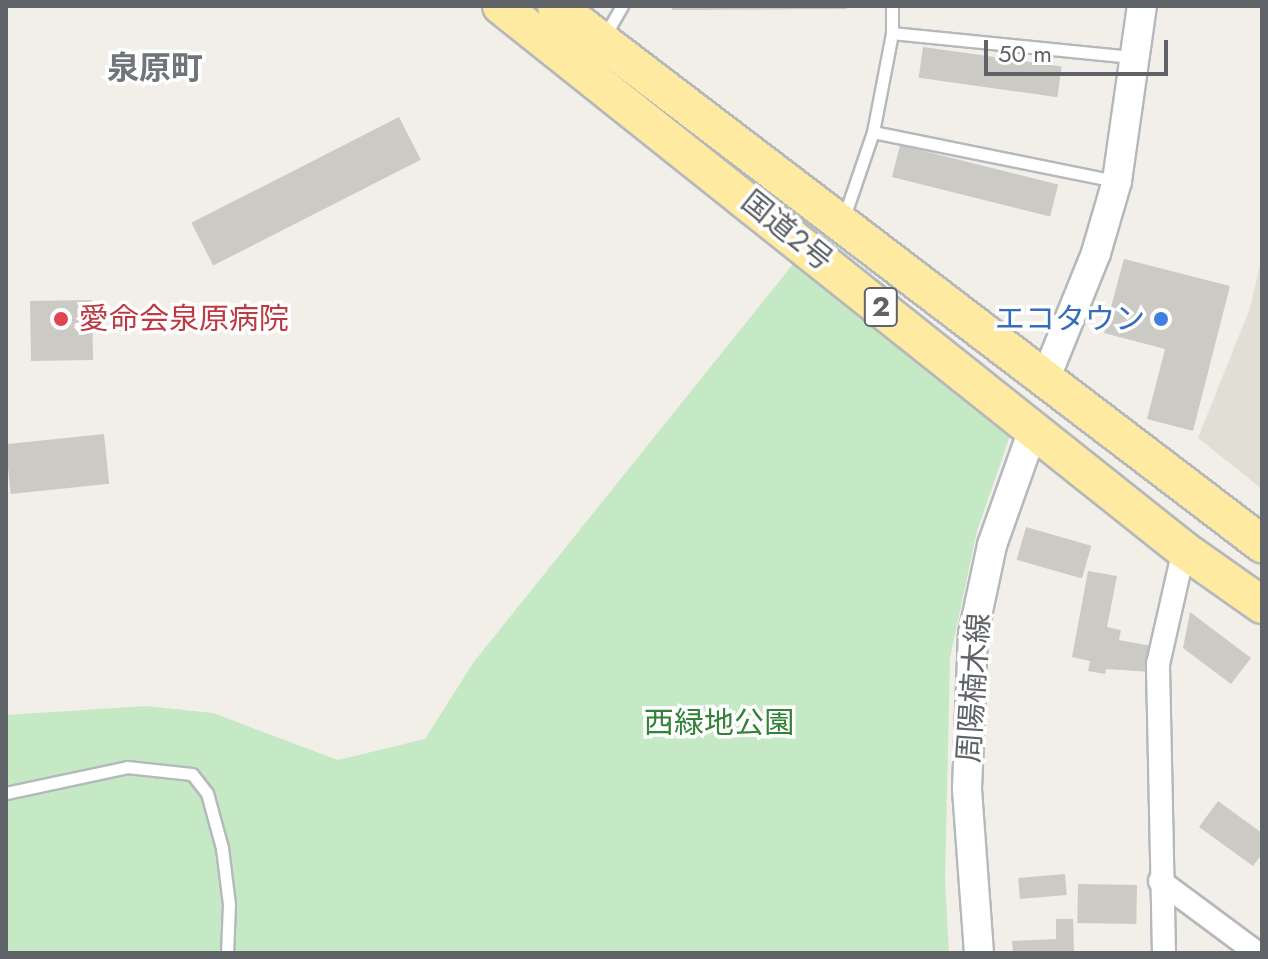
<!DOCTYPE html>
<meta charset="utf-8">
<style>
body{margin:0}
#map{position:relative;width:1268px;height:959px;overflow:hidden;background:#f1efe8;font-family:Jost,"Noto Sans JP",sans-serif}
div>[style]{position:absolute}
.education>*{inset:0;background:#e1ded6}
.green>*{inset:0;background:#c5e8c5}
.building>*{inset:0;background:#cccac5;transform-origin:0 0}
.roads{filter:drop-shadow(2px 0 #b5b8bc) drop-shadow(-2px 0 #b5b8bc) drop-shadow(0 2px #b5b8bc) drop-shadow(0 -2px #b5b8bc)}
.service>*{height:11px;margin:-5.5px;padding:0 5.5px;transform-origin:5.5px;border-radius:5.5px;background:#fff}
.minor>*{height:22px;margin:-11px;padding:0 11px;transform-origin:11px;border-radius:11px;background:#fff}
.tertiary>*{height:28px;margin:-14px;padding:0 14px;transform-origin:14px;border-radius:14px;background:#fff}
.trunk>*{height:36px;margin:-18px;padding:0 18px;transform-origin:18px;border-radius:18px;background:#feeaa1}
.dots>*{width:22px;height:22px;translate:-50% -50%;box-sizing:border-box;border:4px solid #fff;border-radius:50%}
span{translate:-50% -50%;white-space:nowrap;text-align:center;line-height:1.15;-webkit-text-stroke:7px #fff;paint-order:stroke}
.shield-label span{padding:2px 6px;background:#fff;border:2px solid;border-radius:6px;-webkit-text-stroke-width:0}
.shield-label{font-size:28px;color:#5f6368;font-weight:700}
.street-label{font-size:30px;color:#5f6368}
.health-label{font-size:30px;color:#be3a42}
.left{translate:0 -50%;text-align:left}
.shop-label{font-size:30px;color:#366cbe}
.right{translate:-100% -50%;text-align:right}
.park-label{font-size:30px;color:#348238}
.neighbourhood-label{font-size:32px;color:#70757a;font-weight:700}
.frame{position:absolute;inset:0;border:8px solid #5f6368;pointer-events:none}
.scale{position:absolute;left:984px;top:40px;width:184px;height:36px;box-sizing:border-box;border:4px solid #5f6368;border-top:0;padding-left:10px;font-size:24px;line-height:28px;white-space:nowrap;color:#5f6368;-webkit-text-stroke:6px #fff;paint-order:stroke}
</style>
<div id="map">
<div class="education">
<i style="clip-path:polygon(1262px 256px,1262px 489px,1198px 438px,1250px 308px)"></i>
</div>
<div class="green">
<i style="clip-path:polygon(801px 254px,1011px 433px,977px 531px,950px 658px,945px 881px,949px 953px,6px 953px,6px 715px,146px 706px,213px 713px,338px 760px,425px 739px,473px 663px)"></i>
</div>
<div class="building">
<i style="clip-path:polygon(672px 6px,847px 6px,847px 9px,672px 10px)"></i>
<i style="left:923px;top:47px;width:140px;height:31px;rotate:8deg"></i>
<i style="left:399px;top:117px;width:48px;height:233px;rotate:63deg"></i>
<i style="left:900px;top:145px;width:163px;height:33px;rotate:14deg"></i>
<i style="clip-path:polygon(1124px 259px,1230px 286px,1193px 431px,1147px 419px,1165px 349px,1104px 333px)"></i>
<i style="left:92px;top:300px;width:60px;height:62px;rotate:89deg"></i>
<i style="left:104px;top:434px;width:50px;height:99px;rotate:84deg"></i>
<i style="left:1026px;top:527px;width:68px;height:34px;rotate:16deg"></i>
<i style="clip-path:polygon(1088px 571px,1117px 576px,1107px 627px,1121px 630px,1119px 640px,1157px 647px,1152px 672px,1106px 669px,1105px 674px,1088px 671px,1090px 661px,1072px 657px)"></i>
<i style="clip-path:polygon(1190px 612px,1251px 658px,1231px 684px,1183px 648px)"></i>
<i style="clip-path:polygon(1218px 801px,1262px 833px,1262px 854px,1253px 866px,1199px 827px)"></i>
<i style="left:1065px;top:874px;width:21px;height:47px;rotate:85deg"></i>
<i style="left:1078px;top:884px;width:59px;height:39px;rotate:1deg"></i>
<i style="clip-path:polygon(1056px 919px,1073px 919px,1074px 953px,1013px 953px,1012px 941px,1056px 939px)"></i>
</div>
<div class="roads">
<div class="service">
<i style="left:892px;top:33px;width:243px;rotate:5.7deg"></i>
<i style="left:604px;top:37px;width:36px;rotate:-60deg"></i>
<i style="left:873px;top:132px;width:248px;rotate:11.4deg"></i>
<i style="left:843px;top:220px;width:93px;rotate:-71.2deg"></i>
<i style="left:873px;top:132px;width:101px;rotate:-79.1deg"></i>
<i style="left:892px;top:33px;width:27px;rotate:-90deg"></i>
<i style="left:6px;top:793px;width:124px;rotate:-12.1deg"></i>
<i style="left:127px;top:767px;width:65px;rotate:6.1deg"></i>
<i style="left:192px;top:774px;width:24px;rotate:52deg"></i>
<i style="left:207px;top:793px;width:57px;rotate:74.7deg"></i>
<i style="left:222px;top:848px;width:56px;rotate:82.9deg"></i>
<i style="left:229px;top:904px;width:49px;rotate:92.3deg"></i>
</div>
<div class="minor">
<i style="left:1160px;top:881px;width:121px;rotate:36.6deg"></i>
<i style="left:1164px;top:953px;width:289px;rotate:-91.2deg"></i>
<i style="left:1158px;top:664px;width:117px;rotate:-77.2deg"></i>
</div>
<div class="tertiary">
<i style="left:1044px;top:382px;width:139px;rotate:-68deg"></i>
<i style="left:1096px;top:253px;width:75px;rotate:-73.7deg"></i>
<i style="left:1117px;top:181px;width:177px;rotate:-81.9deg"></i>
<i style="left:979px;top:953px;width:164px;rotate:-94.2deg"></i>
<i style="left:967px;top:789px;width:155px;rotate:-87.8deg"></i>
<i style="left:973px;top:634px;width:91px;rotate:-77.9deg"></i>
<i style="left:992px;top:545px;width:122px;rotate:-70.4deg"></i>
</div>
<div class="trunk">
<i style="left:501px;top:6px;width:873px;rotate:38.54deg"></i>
<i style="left:1184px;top:550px;width:95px;rotate:35.2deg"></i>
<i style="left:556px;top:6px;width:888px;rotate:37.31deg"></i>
</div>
</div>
<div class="dots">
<i style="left:61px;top:319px;background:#e0444e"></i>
<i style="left:1161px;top:319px;background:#3f7fe0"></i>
</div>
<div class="shield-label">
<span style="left:881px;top:307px">2</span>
</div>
<div class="street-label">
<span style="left:787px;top:231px;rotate:39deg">国道2号</span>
<span style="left:974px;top:688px;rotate:-86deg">周陽楠木線</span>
</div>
<div class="health-label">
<span class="left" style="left:79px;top:319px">愛命会泉原病院</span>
</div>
<div class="shop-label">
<span class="right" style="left:1145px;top:319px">エコタウン</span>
</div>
<div class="park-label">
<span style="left:719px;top:723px">西緑地公園</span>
</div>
<div class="neighbourhood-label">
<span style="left:155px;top:68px">泉原町</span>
</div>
<div class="frame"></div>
<div class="scale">50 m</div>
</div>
